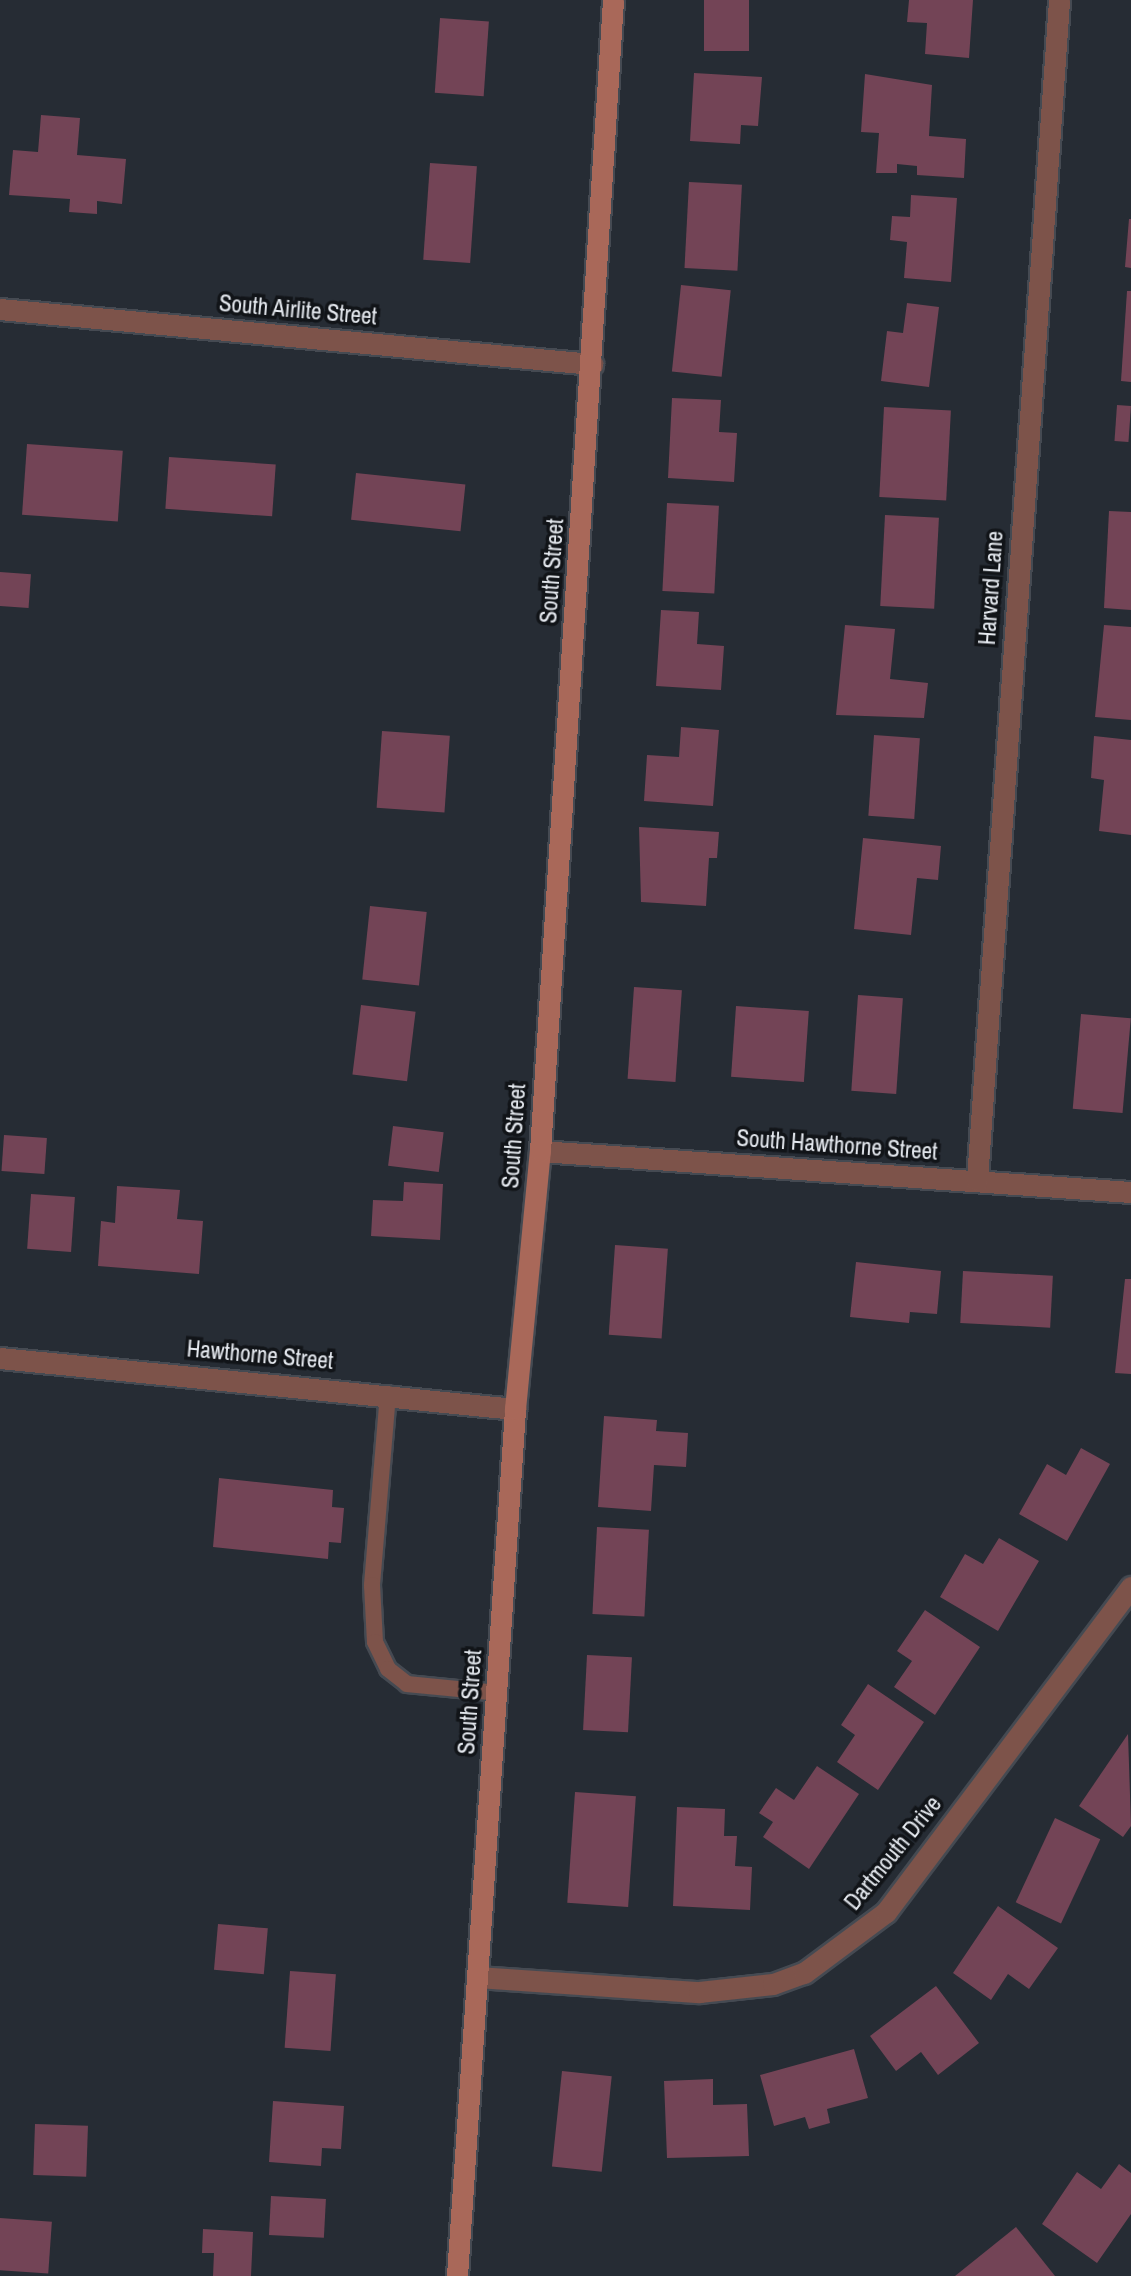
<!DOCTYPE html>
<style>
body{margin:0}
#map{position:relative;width:1131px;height:2276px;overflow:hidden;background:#262c34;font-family:"Archivo Narrow",sans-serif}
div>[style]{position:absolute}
.building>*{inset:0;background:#734456;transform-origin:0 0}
.roads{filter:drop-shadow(2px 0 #454a52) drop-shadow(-2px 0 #454a52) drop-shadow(0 2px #454a52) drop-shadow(0 -2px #454a52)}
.lane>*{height:16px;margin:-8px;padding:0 8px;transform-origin:8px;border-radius:8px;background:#7d534a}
.street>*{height:21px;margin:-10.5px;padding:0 10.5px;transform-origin:10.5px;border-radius:10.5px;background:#7d534a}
.secondary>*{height:21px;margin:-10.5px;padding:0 10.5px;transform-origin:10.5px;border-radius:10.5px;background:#a96859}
span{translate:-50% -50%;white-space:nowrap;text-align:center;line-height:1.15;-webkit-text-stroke:7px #111418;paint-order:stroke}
.street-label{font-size:23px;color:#e5e9ef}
</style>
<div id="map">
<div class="building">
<i style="left:704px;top:0;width:45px;height:51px"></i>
<i style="clip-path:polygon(909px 0,973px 0,969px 58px,925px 54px,927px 23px,907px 22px)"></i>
<i style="left:440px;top:18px;width:49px;height:75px;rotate:4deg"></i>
<i style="clip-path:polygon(694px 73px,762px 77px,758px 126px,741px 125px,740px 144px,690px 141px)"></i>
<i style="clip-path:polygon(865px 74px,932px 85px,929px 136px,966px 139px,964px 178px,917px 175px,917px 166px,897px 164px,897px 173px,876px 173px,879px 133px,861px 132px)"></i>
<i style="clip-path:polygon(41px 115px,80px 118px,77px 155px,126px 159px,122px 204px,97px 201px,97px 214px,69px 212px,70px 199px,9px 195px,13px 150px,38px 152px)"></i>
<i style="left:430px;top:163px;width:47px;height:97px;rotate:4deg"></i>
<i style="left:689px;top:182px;width:53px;height:86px;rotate:3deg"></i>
<i style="clip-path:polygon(911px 195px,957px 198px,951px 282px,904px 278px,907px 242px,890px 240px,892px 216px,910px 217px)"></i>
<i style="clip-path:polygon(1129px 219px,1131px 219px,1131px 268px,1125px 267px)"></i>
<i style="left:681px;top:285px;width:50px;height:87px;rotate:6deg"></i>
<i style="clip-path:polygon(1127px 291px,1131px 291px,1131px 382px,1121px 381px)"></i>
<i style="clip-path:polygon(907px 303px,939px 307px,929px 387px,881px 381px,887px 331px,903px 333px)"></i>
<i style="clip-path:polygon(672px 398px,721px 400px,719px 432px,737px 433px,734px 482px,668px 478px)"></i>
<i style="left:1117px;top:405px;width:14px;height:36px;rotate:4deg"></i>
<i style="left:884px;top:407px;width:67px;height:90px;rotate:3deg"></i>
<i style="left:27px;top:444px;width:96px;height:71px;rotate:4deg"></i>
<i style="left:169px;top:457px;width:107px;height:52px;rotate:4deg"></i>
<i style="left:356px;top:473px;width:110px;height:47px;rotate:6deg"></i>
<i style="left:667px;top:503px;width:52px;height:88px;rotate:3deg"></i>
<i style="clip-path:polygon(1109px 511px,1131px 512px,1131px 610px,1104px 608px)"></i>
<i style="left:885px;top:515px;width:54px;height:91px;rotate:3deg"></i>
<i style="left:0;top:572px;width:31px;height:34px;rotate:4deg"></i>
<i style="clip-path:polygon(661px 610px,699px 612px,697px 644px,724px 646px,721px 690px,656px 686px)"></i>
<i style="clip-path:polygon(845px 625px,895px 629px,890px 679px,928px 683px,924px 718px,836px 715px)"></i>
<i style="clip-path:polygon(1104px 625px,1131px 627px,1131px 720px,1095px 717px)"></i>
<i style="clip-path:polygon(681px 727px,719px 730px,713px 806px,644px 801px,647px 755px,679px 757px)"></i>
<i style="left:382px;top:731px;width:68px;height:77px;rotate:4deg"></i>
<i style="left:874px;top:735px;width:46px;height:81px;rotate:4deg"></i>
<i style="clip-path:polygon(1094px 736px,1131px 740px,1131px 835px,1099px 831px,1104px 780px,1091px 778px)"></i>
<i style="clip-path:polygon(639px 827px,719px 832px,717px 858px,709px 858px,706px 906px,641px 902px)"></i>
<i style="clip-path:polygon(863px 838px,941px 846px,938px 880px,917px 878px,911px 935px,854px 929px)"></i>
<i style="left:370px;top:906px;width:57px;height:74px;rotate:6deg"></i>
<i style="left:634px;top:987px;width:48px;height:92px;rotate:4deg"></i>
<i style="left:858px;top:995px;width:45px;height:96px;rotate:4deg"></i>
<i style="left:361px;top:1005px;width:55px;height:70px;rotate:7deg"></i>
<i style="left:736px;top:1006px;width:73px;height:71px;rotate:4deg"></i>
<i style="left:1081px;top:1014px;width:50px;height:95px;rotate:5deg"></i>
<i style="left:393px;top:1126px;width:51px;height:40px;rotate:7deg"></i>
<i style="left:4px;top:1135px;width:43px;height:36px;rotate:4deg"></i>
<i style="clip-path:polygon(404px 1182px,443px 1184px,440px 1240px,371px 1236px,373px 1200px,403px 1201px)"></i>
<i style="clip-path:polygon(117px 1186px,180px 1190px,177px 1219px,203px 1221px,199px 1274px,98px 1266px,101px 1221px,115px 1223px)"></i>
<i style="left:31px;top:1194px;width:44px;height:55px;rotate:4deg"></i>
<i style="left:615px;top:1245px;width:53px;height:90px;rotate:4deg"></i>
<i style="clip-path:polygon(856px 1262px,941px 1271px,937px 1314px,910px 1312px,909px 1323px,850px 1317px)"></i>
<i style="left:963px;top:1271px;width:90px;height:52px;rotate:3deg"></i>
<i style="clip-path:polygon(1125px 1279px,1131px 1279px,1131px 1374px,1115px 1373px)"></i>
<i style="clip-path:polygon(604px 1416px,657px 1420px,656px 1431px,688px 1433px,686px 1467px,654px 1465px,651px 1511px,598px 1507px)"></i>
<i style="clip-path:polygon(1081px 1448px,1110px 1464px,1067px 1541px,1019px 1514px,1047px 1464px,1066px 1475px)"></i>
<i style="clip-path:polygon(219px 1478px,333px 1490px,332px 1507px,344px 1508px,341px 1543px,329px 1542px,328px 1559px,213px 1547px)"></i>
<i style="left:597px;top:1527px;width:52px;height:87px;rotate:3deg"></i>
<i style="clip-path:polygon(999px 1538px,1039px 1561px,998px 1631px,940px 1597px,965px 1554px,983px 1564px)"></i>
<i style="clip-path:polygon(925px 1610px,980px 1647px,935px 1715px,894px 1687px,912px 1661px,897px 1651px)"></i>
<i style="left:587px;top:1655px;width:45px;height:75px;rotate:3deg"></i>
<i style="clip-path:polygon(868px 1684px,924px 1722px,878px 1790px,837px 1762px,855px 1735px,841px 1725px)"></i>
<i style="clip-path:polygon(1128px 1734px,1131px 1826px,1123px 1837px,1079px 1806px)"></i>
<i style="clip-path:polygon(817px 1766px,859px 1794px,809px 1869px,763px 1837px,773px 1822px,759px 1813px,776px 1788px,794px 1800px)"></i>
<i style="left:575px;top:1792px;width:61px;height:111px;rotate:4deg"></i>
<i style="clip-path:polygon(677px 1807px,725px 1809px,724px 1836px,737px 1836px,735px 1866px,752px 1867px,750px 1910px,673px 1906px)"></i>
<i style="left:1055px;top:1818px;width:50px;height:93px;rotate:25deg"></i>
<i style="clip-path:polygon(998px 1906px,1058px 1948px,1029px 1989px,1008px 1974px,991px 2000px,953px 1973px)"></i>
<i style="left:218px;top:1924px;width:50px;height:46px;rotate:5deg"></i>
<i style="left:290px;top:1971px;width:46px;height:77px;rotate:4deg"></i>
<i style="clip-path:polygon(936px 1986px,979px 2043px,938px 2075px,921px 2052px,896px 2071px,870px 2036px)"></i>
<i style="clip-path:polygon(854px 2049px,868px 2098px,827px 2109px,830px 2123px,809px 2129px,805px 2117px,774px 2126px,760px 2075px)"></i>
<i style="left:562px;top:2071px;width:50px;height:96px;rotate:6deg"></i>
<i style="clip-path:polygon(713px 2079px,713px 2105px,747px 2104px,749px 2156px,667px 2158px,664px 2081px)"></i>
<i style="clip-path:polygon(273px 2101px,344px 2106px,341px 2149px,322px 2148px,321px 2166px,269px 2162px)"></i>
<i style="left:35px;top:2124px;width:53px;height:51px;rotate:2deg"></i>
<i style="clip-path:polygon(1119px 2164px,1131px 2173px,1131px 2214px,1097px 2263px,1042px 2224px,1077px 2172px,1101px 2189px)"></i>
<i style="left:271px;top:2196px;width:55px;height:39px;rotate:3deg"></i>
<i style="left:0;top:2218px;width:52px;height:52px;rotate:4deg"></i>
<i style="clip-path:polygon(1016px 2227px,1055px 2276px,955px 2276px)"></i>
<i style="clip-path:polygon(203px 2229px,253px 2232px,251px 2276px,213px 2276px,214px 2253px,202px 2253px)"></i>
</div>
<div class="roads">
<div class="lane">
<i style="left:388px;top:1394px;width:192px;rotate:94.8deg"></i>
<i style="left:372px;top:1585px;width:57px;rotate:87deg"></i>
<i style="left:375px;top:1642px;width:30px;rotate:64deg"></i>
<i style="left:388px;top:1669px;width:24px;rotate:38deg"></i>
<i style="left:407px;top:1684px;width:91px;rotate:5.6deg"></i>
</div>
<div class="street">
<i style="left:0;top:309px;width:595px;rotate:5.31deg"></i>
<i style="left:540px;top:1151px;width:592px;rotate:3.97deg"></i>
<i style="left:977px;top:1180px;width:1183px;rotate:-86.02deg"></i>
<i style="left:0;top:1358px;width:518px;rotate:5.66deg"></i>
<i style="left:477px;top:1977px;width:223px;rotate:3.9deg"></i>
<i style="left:699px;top:1992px;width:74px;rotate:-6.2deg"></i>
<i style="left:773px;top:1984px;width:33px;rotate:-20deg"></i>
<i style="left:804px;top:1973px;width:102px;rotate:-36.6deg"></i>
<i style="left:886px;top:1912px;width:407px;rotate:-53deg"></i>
</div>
<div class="secondary">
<i style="left:457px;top:2276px;width:869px;rotate:-86.17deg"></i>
<i style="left:515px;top:1409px;width:259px;rotate:-84.5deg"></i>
<i style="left:540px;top:1151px;width:1153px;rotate:-86.37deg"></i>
</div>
</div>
<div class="street-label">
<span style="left:298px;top:310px;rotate:5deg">South Airlite Street</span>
<span style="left:552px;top:571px;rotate:-86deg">South Street</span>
<span style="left:991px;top:588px;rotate:-86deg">Harvard Lane</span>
<span style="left:514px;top:1136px;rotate:-86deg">South Street</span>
<span style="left:837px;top:1145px;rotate:4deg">South Hawthorne Street</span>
<span style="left:260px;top:1355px;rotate:5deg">Hawthorne Street</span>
<span style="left:470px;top:1702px;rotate:-86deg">South Street</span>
<span style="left:893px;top:1853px;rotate:-51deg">Dartmouth Drive</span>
</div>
</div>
